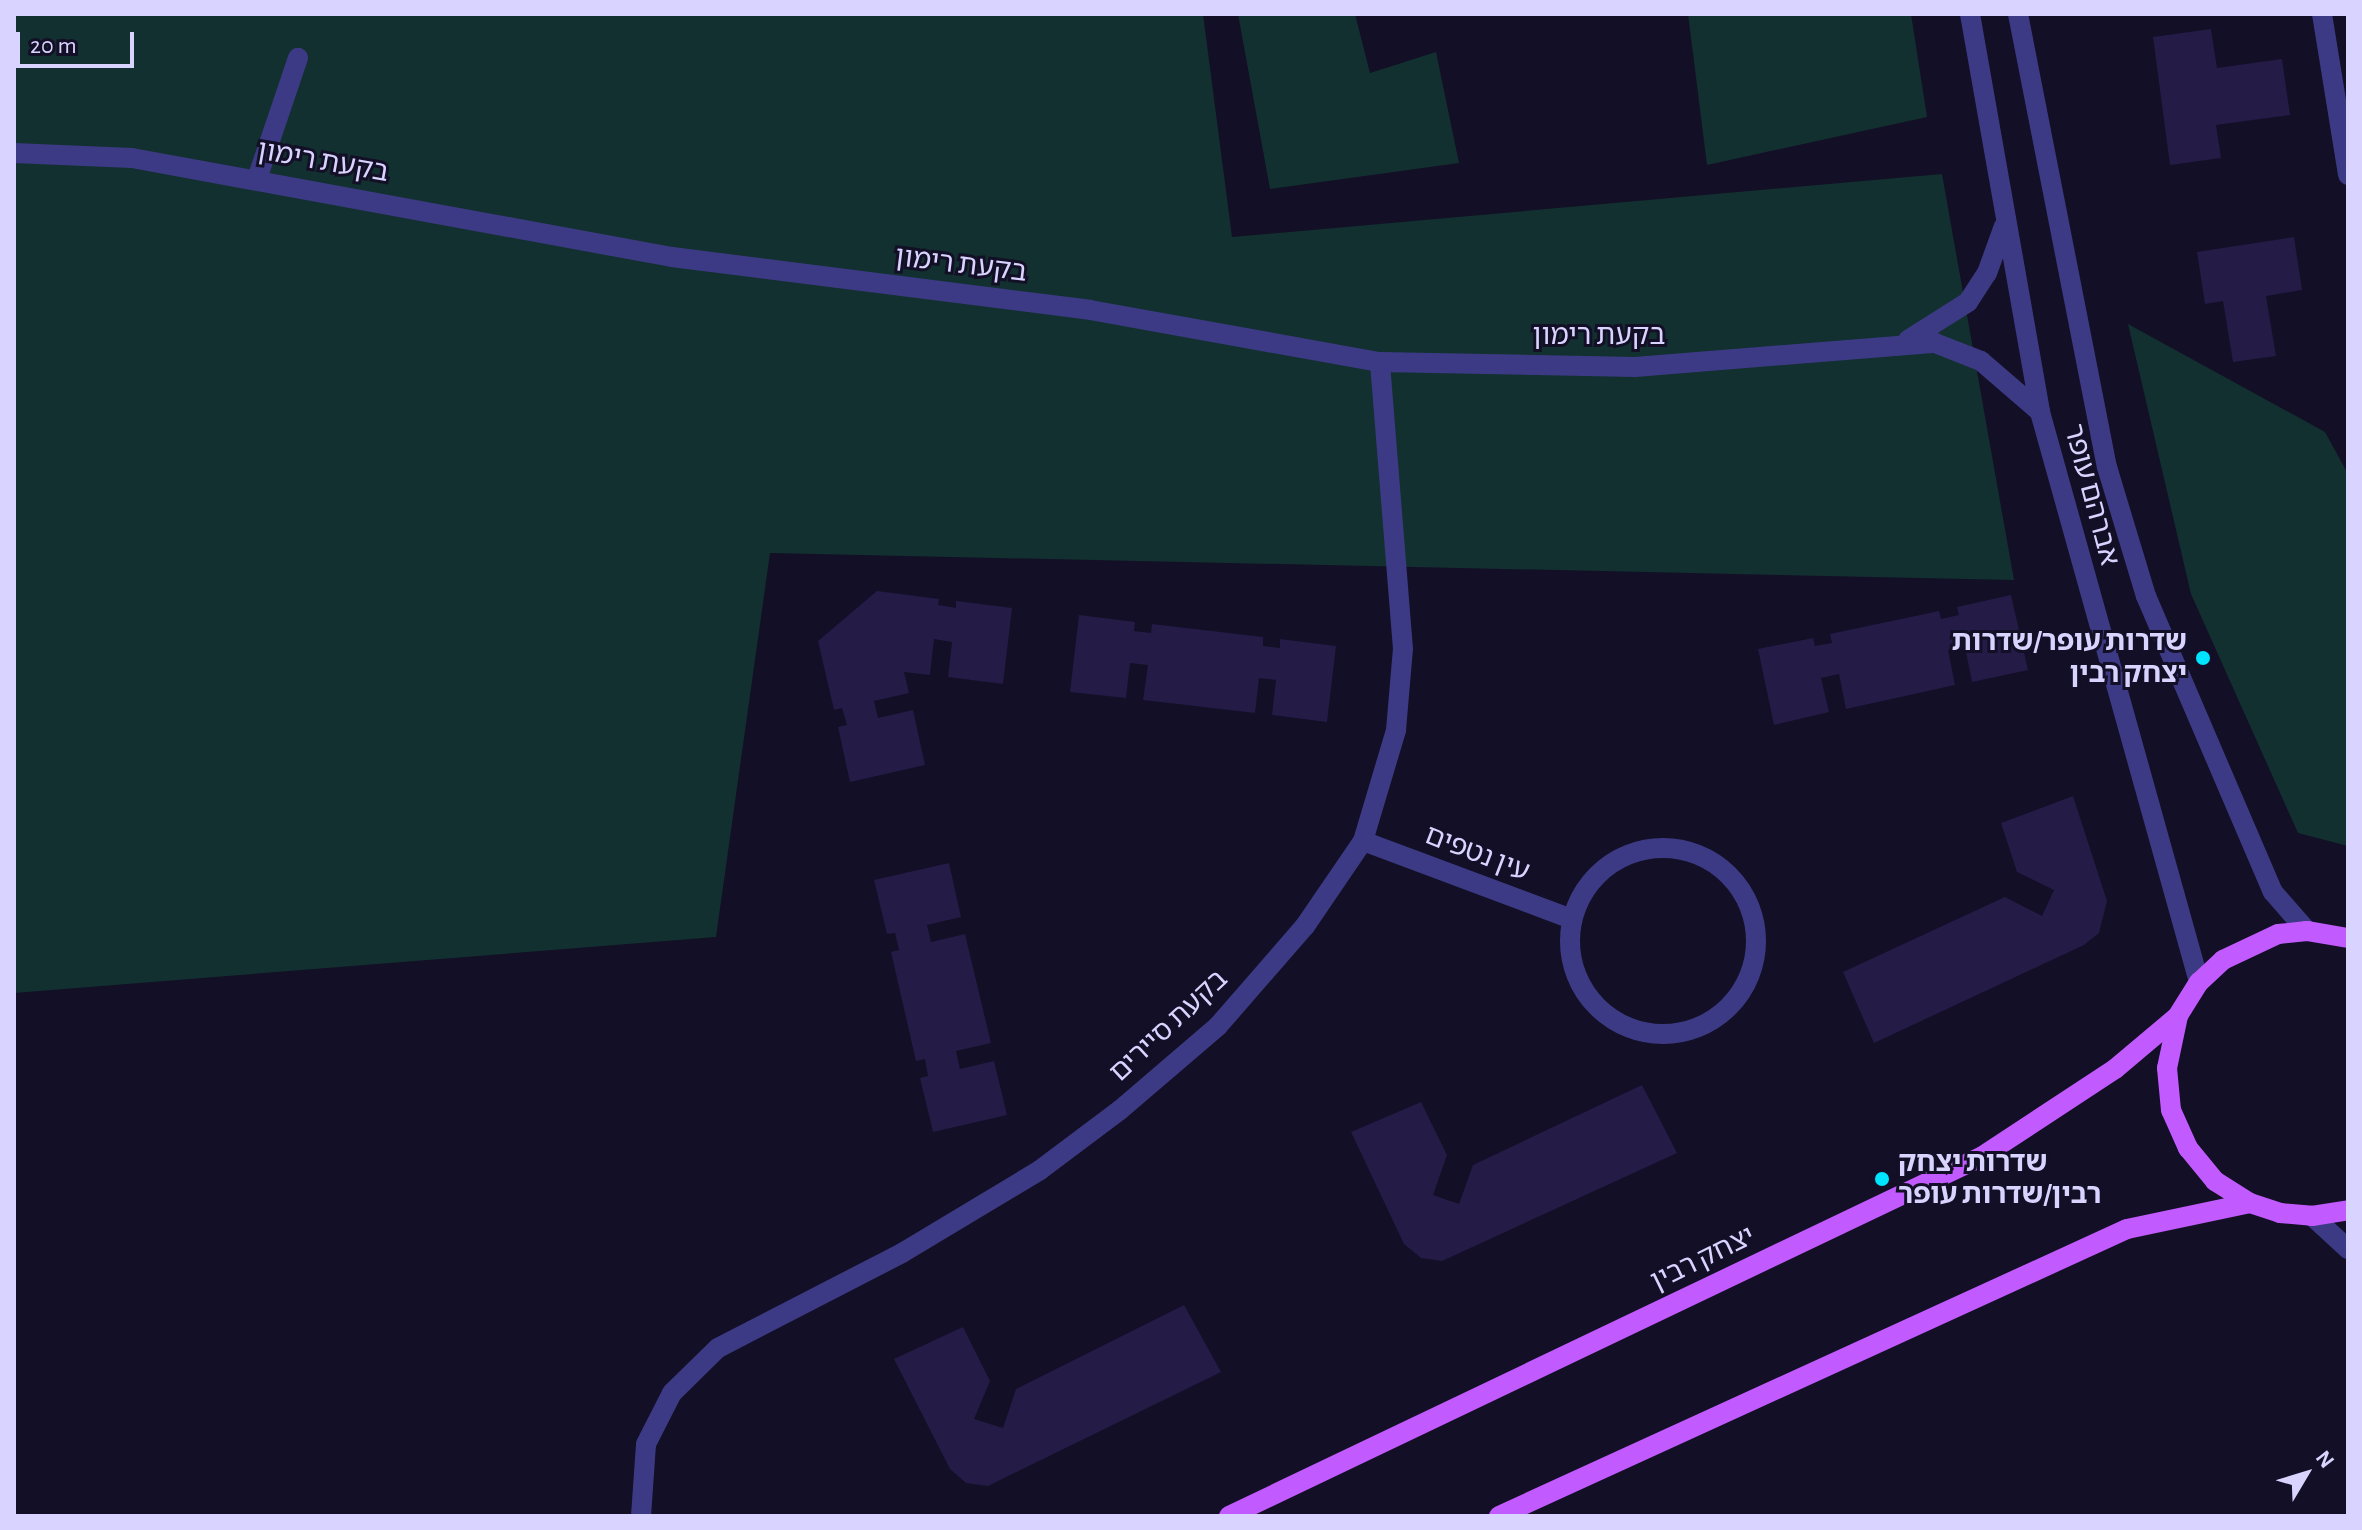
<!DOCTYPE html>
<meta charset="utf-8">
<style>
body{margin:0}
#map{position:relative;width:2362px;height:1530px;overflow:hidden;background:#130f26;font-family:"Alegreya Sans","Noto Sans Hebrew",sans-serif}
div>[style]{position:absolute}
.green>*{inset:0;background:#12302f}
.building>*{inset:0;background:#241b47}
.minor>*{height:20px;margin:-10px;padding:0 10px;transform-origin:10px;border-radius:10px;background:#3d3a85}
.minor>.ring{margin:-10px;padding:0;box-sizing:content-box;background:none;border:20px solid #3d3a85;border-radius:50%}
.major>*{height:20px;margin:-10px;padding:0 10px;transform-origin:10px;border-radius:10px;background:#c25bff}
.dots>*{width:22px;height:22px;translate:-50% -50%;box-sizing:border-box;border:4px solid #130f26;border-radius:50%}
span{translate:-50% -50%;white-space:nowrap;text-align:center;line-height:1.15;-webkit-text-stroke:6px #130f26;paint-order:stroke}
.street-label{font-size:28px;color:#d9d4ff}
.poi-label{font-size:28px;color:#d9d4ff;font-weight:700}
.right{translate:-100% -50%;text-align:right}
.left{translate:0 -50%;text-align:left}
.frame{position:absolute;inset:0;border:16px solid #d9d4ff;pointer-events:none}
.north{position:absolute;left:2266px;top:1434px;width:80px;height:80px;-webkit-text-stroke:6px #130f26;paint-order:stroke;rotate:52deg;font-size:22px;font-weight:700;line-height:32px;text-align:center;color:#d9d4ff}
.north::after{content:'';display:block;margin:auto;width:28px;height:36px;background:#d9d4ff;clip-path:polygon(50% 0,100% 100%,50% 72%,0 100%)}
.scale{position:absolute;left:16px;top:32px;width:118px;height:36px;box-sizing:border-box;border:4px solid #d9d4ff;border-top:0;padding-left:10px;font-size:24px;line-height:28px;white-space:nowrap;color:#d9d4ff;-webkit-text-stroke:6px #130f26;paint-order:stroke}
</style>
<div id="map">
<div class="green">
<i style="clip-path:polygon(14px 14px,1203px 14px,1232px 237px,1942px 174px,2014px 580px,770px 553px,716px 937px,14px 993px)"></i>
<i style="clip-path:polygon(1238px 14px,1355px 14px,1370px 73px,1436px 52px,1459px 163px,1270px 189px)"></i>
<i style="clip-path:polygon(1688px 14px,1911px 14px,1927px 117px,1707px 165px)"></i>
<i style="clip-path:polygon(2128px 324px,2325px 432px,2348px 474px,2348px 846px,2298px 833px,2191px 594px)"></i>
</div>
<div class="building">
<i style="clip-path:polygon(2211px 29px,2217px 68px,2282px 59px,2290px 115px,2216px 125px,2221px 158px,2170px 165px,2153px 37px)"></i>
<i style="clip-path:polygon(2294px 237px,2302px 290px,2266px 296px,2276px 356px,2233px 362px,2223px 301px,2205px 304px,2197px 252px)"></i>
<i style="clip-path:polygon(877px 591px,939px 599px,938px 605px,956px 608px,956px 601px,1012px 608px,1003px 684px,948px 677px,952px 642px,934px 639px,930px 675px,904px 672px,909px 693px,874px 701px,878px 718px,913px 710px,925px 765px,850px 782px,838px 727px,847px 725px,842px 708px,834px 710px,818px 641px)"></i>
<i style="clip-path:polygon(2011px 595px,2028px 670px,1972px 682px,1965px 647px,1948px 650px,1955px 685px,1846px 709px,1839px 674px,1821px 678px,1829px 712px,1774px 725px,1758px 649px,1813px 638px,1815px 646px,1832px 643px,1830px 634px,1939px 611px,1941px 619px,1959px 615px,1957px 607px)"></i>
<i style="clip-path:polygon(1079px 615px,1135px 622px,1134px 631px,1151px 633px,1152px 624px,1263px 637px,1263px 646px,1280px 648px,1280px 639px,1336px 646px,1327px 722px,1272px 715px,1276px 680px,1259px 678px,1255px 713px,1143px 700px,1148px 665px,1130px 663px,1126px 698px,1070px 692px)"></i>
<i style="clip-path:polygon(2073px 796px,2107px 901px,2099px 933px,2084px 945px,1874px 1043px,1843px 972px,2005px 897px,2042px 916px,2054px 890px,2017px 872px,2001px 823px)"></i>
<i style="clip-path:polygon(949px 863px,961px 917px,927px 925px,931px 942px,965px 934px,991px 1043px,956px 1051px,960px 1069px,994px 1061px,1007px 1115px,933px 1132px,920px 1078px,928px 1076px,925px 1059px,916px 1061px,891px 952px,899px 950px,895px 933px,887px 934px,874px 880px)"></i>
<i style="clip-path:polygon(1642px 1085px,1677px 1153px,1442px 1261px,1421px 1258px,1404px 1244px,1351px 1132px,1421px 1102px,1447px 1155px,1433px 1195px,1459px 1204px,1473px 1165px)"></i>
<i style="clip-path:polygon(1184px 1305px,1221px 1372px,988px 1486px,966px 1483px,950px 1469px,894px 1359px,963px 1327px,990px 1381px,974px 1419px,1003px 1428px,1016px 1389px)"></i>
</div>
<div class="minor">
<i style="left:1970px;top:14px;width:404px;rotate:80deg"></i>
<i style="left:2040px;top:412px;width:592px;rotate:74.41deg"></i>
<i style="left:2018px;top:14px;width:462px;rotate:78.9deg"></i>
<i style="left:2107px;top:467px;width:135px;rotate:73.2deg"></i>
<i style="left:2146px;top:596px;width:322px;rotate:66.8deg"></i>
<i style="left:2273px;top:892px;width:52px;rotate:48.9deg"></i>
<i style="left:2322px;top:14px;width:163px;rotate:80.8deg"></i>
<i style="left:14px;top:153px;width:118px;rotate:2.4deg"></i>
<i style="left:132px;top:158px;width:549px;rotate:10.39deg"></i>
<i style="left:672px;top:257px;width:421px;rotate:7.2deg"></i>
<i style="left:1090px;top:310px;width:295px;rotate:10.2deg"></i>
<i style="left:1380px;top:362px;width:255px;rotate:1.1deg"></i>
<i style="left:1635px;top:367px;width:301px;rotate:-4.6deg"></i>
<i style="left:1935px;top:343px;width:49px;rotate:21.4deg"></i>
<i style="left:1981px;top:361px;width:78px;rotate:40.8deg"></i>
<i style="left:257px;top:179px;width:128px;rotate:-71.3deg"></i>
<i style="left:1908px;top:340px;width:71px;rotate:-32.3deg"></i>
<i style="left:1968px;top:302px;width:35px;rotate:-57deg"></i>
<i style="left:1987px;top:273px;width:50px;rotate:-70.1deg"></i>
<i style="left:1363px;top:841px;width:223px;rotate:20.5deg"></i>
<i class="ring" style="left:1570px;top:848px;width:166px;height:166px"></i>
<i style="left:2312px;top:1216px;width:49px;rotate:42.5deg"></i>
<i style="left:641px;top:1516px;width:72px;rotate:-86deg"></i>
<i style="left:646px;top:1444px;width:57px;rotate:-63deg"></i>
<i style="left:672px;top:1393px;width:64px;rotate:-44.4deg"></i>
<i style="left:718px;top:1348px;width:207px;rotate:-27.3deg"></i>
<i style="left:902px;top:1253px;width:161px;rotate:-31deg"></i>
<i style="left:1040px;top:1170px;width:100px;rotate:-36.9deg"></i>
<i style="left:1120px;top:1110px;width:129px;rotate:-40.6deg"></i>
<i style="left:1218px;top:1026px;width:133px;rotate:-49deg"></i>
<i style="left:1305px;top:926px;width:103px;rotate:-55.7deg"></i>
<i style="left:1363px;top:841px;width:116px;rotate:-73.4deg"></i>
<i style="left:1396px;top:730px;width:81px;rotate:-85.1deg"></i>
<i style="left:1403px;top:649px;width:288px;rotate:-94.6deg"></i>
</div>
<div class="major">
<i style="left:2348px;top:938px;width:42px;rotate:-170.3deg"></i>
<i style="left:2307px;top:931px;width:29px;rotate:174deg"></i>
<i style="left:2278px;top:934px;width:61px;rotate:154.7deg"></i>
<i style="left:2223px;top:960px;width:33px;rotate:137deg"></i>
<i style="left:2199px;top:982px;width:40px;rotate:122deg"></i>
<i style="left:2178px;top:1016px;width:53px;rotate:101.9deg"></i>
<i style="left:2167px;top:1068px;width:42px;rotate:84.6deg"></i>
<i style="left:2171px;top:1110px;width:42px;rotate:65.9deg"></i>
<i style="left:2188px;top:1148px;width:43px;rotate:50.7deg"></i>
<i style="left:2215px;top:1181px;width:41px;rotate:32.2deg"></i>
<i style="left:2250px;top:1203px;width:32px;rotate:18deg"></i>
<i style="left:2280px;top:1213px;width:32px;rotate:5deg"></i>
<i style="left:2312px;top:1216px;width:36px;rotate:-9deg"></i>
<i style="left:1229px;top:1516px;width:833px;rotate:-25.52deg"></i>
<i style="left:1981px;top:1157px;width:160px;rotate:-33.3deg"></i>
<i style="left:2115px;top:1069px;width:82px;rotate:-40.1deg"></i>
<i style="left:1499px;top:1516px;width:690px;rotate:-24.56deg"></i>
<i style="left:2127px;top:1229px;width:126px;rotate:-11.9deg"></i>
</div>
<div class="dots">
<i style="left:2203px;top:658px;background:#00e5ff"></i>
<i style="left:1882px;top:1179px;background:#00e5ff"></i>
</div>
<div class="street-label">
<span style="left:323px;top:162px;rotate:10deg">בקעת רימון</span>
<span style="left:961px;top:265px;rotate:7deg">בקעת רימון</span>
<span style="left:1599px;top:336px">בקעת רימון</span>
<span style="left:2091px;top:495px;rotate:75deg">אברהם עופר</span>
<span style="left:1477px;top:854px;rotate:21deg">עין נטפים</span>
<span style="left:1169px;top:1026px;rotate:-43deg">בקעת סיירים</span>
<span style="left:1703px;top:1259px;rotate:-26deg">יצחק רבין</span>
</div>
<div class="poi-label">
<span class="right" style="left:2187px;top:658px">שדרות עופר/שדרות<br>יצחק רבין</span>
<span class="left" style="left:1898px;top:1179px">שדרות יצחק<br>רבין/שדרות עופר</span>
</div>
<div class="frame"></div>
<div class="north">N</div>
<div class="scale">20 m</div>
</div>
